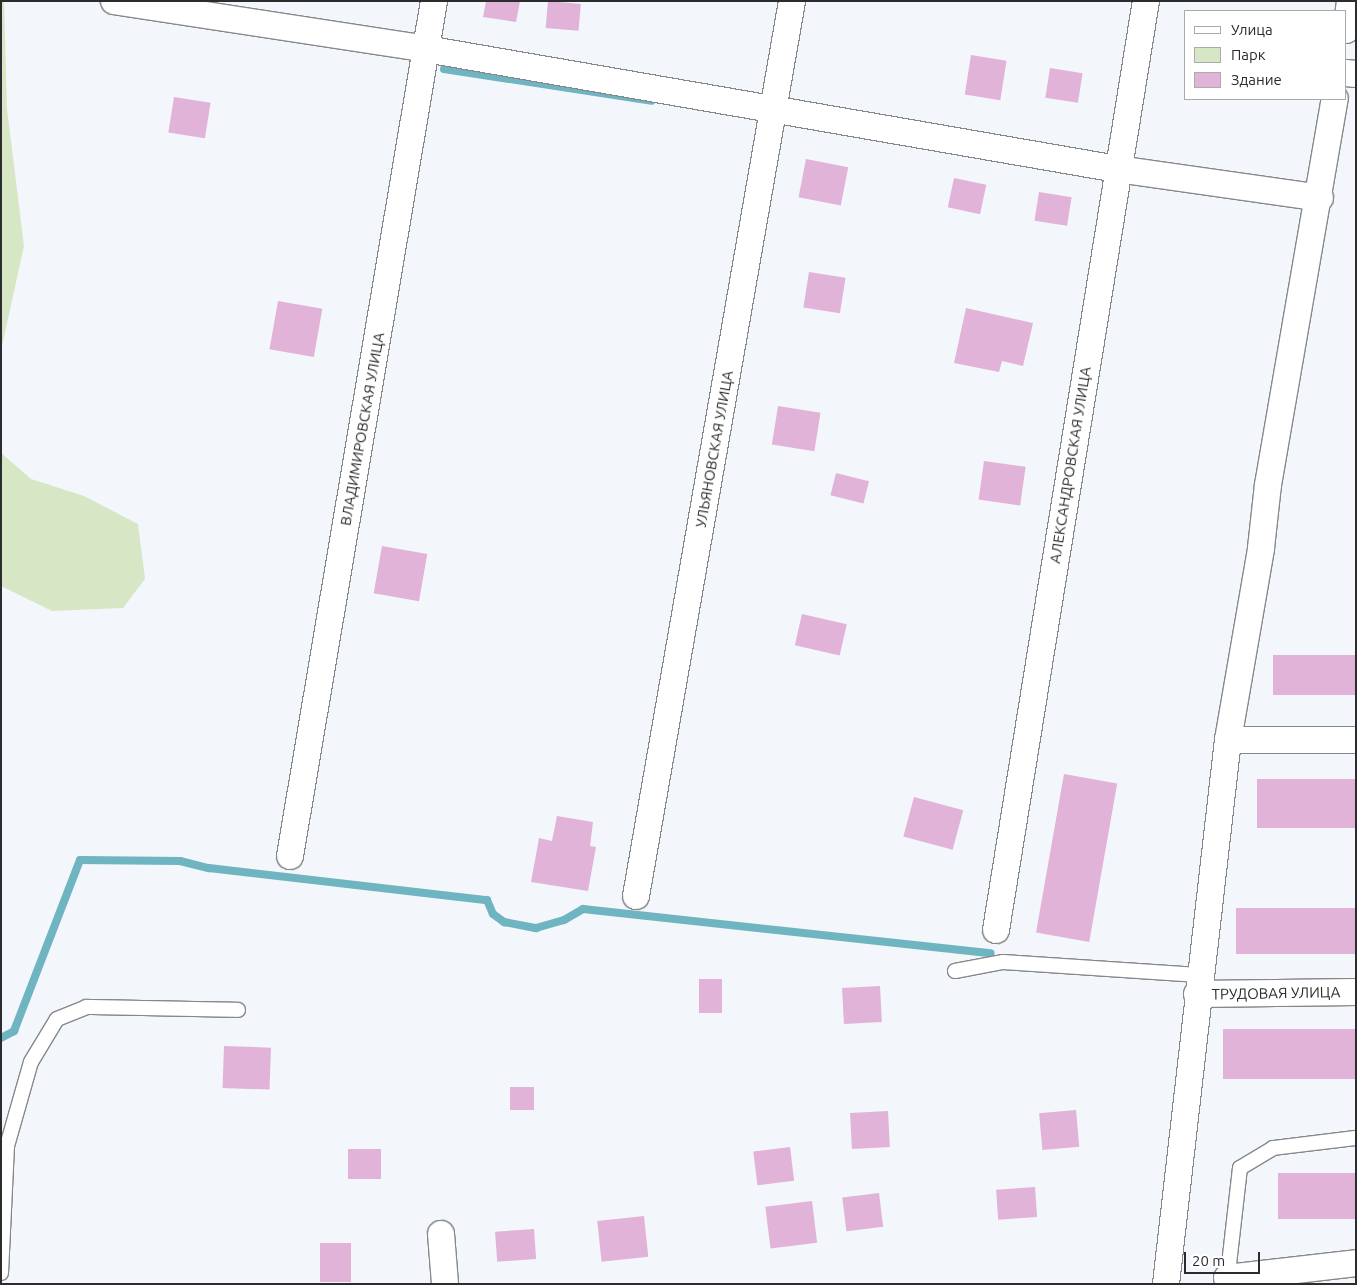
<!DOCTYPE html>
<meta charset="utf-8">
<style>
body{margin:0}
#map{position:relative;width:1357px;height:1285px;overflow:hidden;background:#f3f6fa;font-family:Ubuntu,sans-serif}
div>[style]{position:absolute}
.green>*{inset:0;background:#d7e7c6}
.stream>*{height:8px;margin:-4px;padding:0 4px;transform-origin:4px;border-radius:4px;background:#6eb4c1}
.building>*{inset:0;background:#e2b3d8;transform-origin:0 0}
.roads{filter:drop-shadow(1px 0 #85888b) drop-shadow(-1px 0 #85888b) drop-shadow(0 1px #85888b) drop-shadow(0 -1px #85888b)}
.service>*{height:14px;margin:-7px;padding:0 7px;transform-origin:7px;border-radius:7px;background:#fff}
.minor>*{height:26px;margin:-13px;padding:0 13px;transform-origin:13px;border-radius:13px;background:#fff}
span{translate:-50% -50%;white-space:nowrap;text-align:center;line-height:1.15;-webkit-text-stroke:4px #fff;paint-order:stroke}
.street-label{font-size:15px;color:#2b2c2e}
.frame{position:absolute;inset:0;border:2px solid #2b2c2e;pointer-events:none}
.legend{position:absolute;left:1184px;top:10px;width:162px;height:90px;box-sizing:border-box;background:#fff;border:1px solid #aaabab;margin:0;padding:6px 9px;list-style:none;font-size:15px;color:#2b2c2e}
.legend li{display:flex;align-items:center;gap:10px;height:25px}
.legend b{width:25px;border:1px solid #aaabab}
.scale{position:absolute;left:1184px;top:1252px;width:76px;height:22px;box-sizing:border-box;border:2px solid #2b2c2e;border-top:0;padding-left:6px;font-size:15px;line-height:18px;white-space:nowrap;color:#2b2c2e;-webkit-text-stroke:4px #fff;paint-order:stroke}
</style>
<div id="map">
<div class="green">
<i style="clip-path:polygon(1px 1px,4px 1px,7px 109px,24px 246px,2px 346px,1px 390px)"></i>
<i style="clip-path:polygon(1px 453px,31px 479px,84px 496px,138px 524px,145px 579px,123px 608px,52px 611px,1px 586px)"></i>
</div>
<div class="stream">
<i style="left:444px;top:69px;width:210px;rotate:8.7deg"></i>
<i style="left:1px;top:1038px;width:15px;rotate:-28deg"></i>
<i style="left:14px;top:1031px;width:183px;rotate:-68.9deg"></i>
<i style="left:80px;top:860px;width:100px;rotate:0.6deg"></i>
<i style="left:180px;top:861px;width:30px;rotate:14deg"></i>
<i style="left:209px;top:868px;width:280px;rotate:6.6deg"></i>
<i style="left:487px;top:900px;width:15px;rotate:67deg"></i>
<i style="left:493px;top:914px;width:14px;rotate:36deg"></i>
<i style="left:504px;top:922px;width:33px;rotate:11deg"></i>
<i style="left:536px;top:928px;width:29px;rotate:-16deg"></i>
<i style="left:564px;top:920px;width:22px;rotate:-30deg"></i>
<i style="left:583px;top:909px;width:410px;rotate:6.2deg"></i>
</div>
<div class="building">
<i style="clip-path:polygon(486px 1px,520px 1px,516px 22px,483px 17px)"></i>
<i style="left:548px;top:1px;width:33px;height:27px;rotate:5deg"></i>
<i style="left:971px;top:55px;width:36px;height:40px;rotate:9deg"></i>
<i style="left:1050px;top:68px;width:33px;height:30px;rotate:9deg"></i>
<i style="left:174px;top:97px;width:37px;height:36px;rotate:9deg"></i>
<i style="left:806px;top:159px;width:43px;height:39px;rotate:11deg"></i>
<i style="left:954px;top:178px;width:33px;height:30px;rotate:12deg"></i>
<i style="left:1039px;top:192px;width:33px;height:29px;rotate:9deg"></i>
<i style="left:809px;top:272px;width:37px;height:36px;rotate:9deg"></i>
<i style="left:278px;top:301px;width:45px;height:49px;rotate:10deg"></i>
<i style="clip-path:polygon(966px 308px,1033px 323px,1023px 366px,1002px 361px,999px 372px,954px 363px)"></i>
<i style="left:778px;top:406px;width:43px;height:39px;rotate:9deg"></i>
<i style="left:984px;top:461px;width:42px;height:39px;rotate:8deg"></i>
<i style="left:836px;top:473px;width:34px;height:23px;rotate:14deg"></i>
<i style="left:382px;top:546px;width:46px;height:48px;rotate:10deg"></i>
<i style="left:802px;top:614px;width:46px;height:32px;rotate:13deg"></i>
<i style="left:1356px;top:655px;width:40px;height:83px;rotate:90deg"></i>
<i style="left:1064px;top:774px;width:54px;height:161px;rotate:10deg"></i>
<i style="left:1356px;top:779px;width:49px;height:99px;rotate:90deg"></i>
<i style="left:914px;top:797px;width:51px;height:41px;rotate:15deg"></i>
<i style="clip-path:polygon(557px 816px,593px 822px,590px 846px,596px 847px,588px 891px,531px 882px,539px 838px,552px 841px)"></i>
<i style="left:1236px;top:908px;width:120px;height:46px"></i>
<i style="left:699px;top:979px;width:23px;height:34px"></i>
<i style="left:880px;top:986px;width:36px;height:38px;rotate:87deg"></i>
<i style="left:1223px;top:1029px;width:133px;height:50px"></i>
<i style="left:224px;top:1046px;width:47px;height:42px;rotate:2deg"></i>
<i style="left:510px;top:1087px;width:24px;height:23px"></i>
<i style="left:1076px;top:1110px;width:37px;height:37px;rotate:85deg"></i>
<i style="left:888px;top:1111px;width:36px;height:38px;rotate:87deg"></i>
<i style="left:790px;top:1147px;width:34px;height:37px;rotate:83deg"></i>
<i style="left:348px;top:1149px;width:33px;height:30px"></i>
<i style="left:1356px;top:1173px;width:46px;height:78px;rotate:90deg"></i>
<i style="left:1035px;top:1187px;width:30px;height:39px;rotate:86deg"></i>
<i style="left:879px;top:1193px;width:34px;height:37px;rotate:83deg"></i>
<i style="left:812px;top:1201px;width:42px;height:47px;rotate:83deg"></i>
<i style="left:644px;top:1216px;width:41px;height:47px;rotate:84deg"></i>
<i style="left:534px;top:1229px;width:30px;height:39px;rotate:86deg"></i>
<i style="left:320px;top:1243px;width:31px;height:39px"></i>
</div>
<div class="roads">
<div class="service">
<i style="left:955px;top:971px;width:49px;rotate:-10.6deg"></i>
<i style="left:1003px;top:962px;width:196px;rotate:3.8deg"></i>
<i style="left:1px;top:1273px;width:127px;rotate:-87.3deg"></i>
<i style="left:7px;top:1146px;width:87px;rotate:-74.1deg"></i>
<i style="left:31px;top:1062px;width:50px;rotate:-58.8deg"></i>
<i style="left:57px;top:1019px;width:31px;rotate:-22deg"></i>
<i style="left:86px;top:1007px;width:152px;rotate:1.1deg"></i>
<i style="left:1227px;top:1282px;width:115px;rotate:-83.5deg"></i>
<i style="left:1240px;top:1168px;width:39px;rotate:-31deg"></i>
<i style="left:1273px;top:1148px;width:84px;rotate:-6.9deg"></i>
</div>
<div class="minor">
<i style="left:114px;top:1px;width:316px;rotate:8.7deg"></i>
<i style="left:426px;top:49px;width:701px;rotate:9.85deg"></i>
<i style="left:1117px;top:169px;width:205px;rotate:8.1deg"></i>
<i style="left:1346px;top:30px;width:29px;rotate:-82deg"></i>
<i style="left:1346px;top:73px;width:10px;rotate:6deg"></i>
<i style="left:1228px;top:740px;width:128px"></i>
<i style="left:290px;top:856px;width:867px;rotate:-80.44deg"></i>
<i style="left:636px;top:896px;width:908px;rotate:-80.11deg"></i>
<i style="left:996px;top:930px;width:941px;rotate:-80.83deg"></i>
<i style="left:1197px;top:994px;width:159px;rotate:-0.7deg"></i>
<i style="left:441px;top:1234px;width:50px;rotate:85.4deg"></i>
<i style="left:1227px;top:1278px;width:130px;rotate:-6.6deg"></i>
<i style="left:1166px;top:1284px;width:548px;rotate:-83.5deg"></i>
<i style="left:1228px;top:740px;width:195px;rotate:-80.2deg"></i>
<i style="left:1261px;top:548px;width:63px;rotate:-83.7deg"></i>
<i style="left:1268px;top:485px;width:392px;rotate:-80.2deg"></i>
</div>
</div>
<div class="street-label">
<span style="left:362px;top:429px;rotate:-80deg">ВЛАДИМИРОВСКАЯ УЛИЦА</span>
<span style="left:714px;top:449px;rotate:-80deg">УЛЬЯНОВСКАЯ УЛИЦА</span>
<span style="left:1070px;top:465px;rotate:-81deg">АЛЕКСАНДРОВСКАЯ УЛИЦА</span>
<span style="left:1276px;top:993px;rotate:-1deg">ТРУДОВАЯ УЛИЦА</span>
</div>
<div class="frame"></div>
<ul class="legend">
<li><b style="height:6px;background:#fff"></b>Улица</li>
<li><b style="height:14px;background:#d7e7c6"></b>Парк</li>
<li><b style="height:14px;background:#e2b3d8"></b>Здание</li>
</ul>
<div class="scale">20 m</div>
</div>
